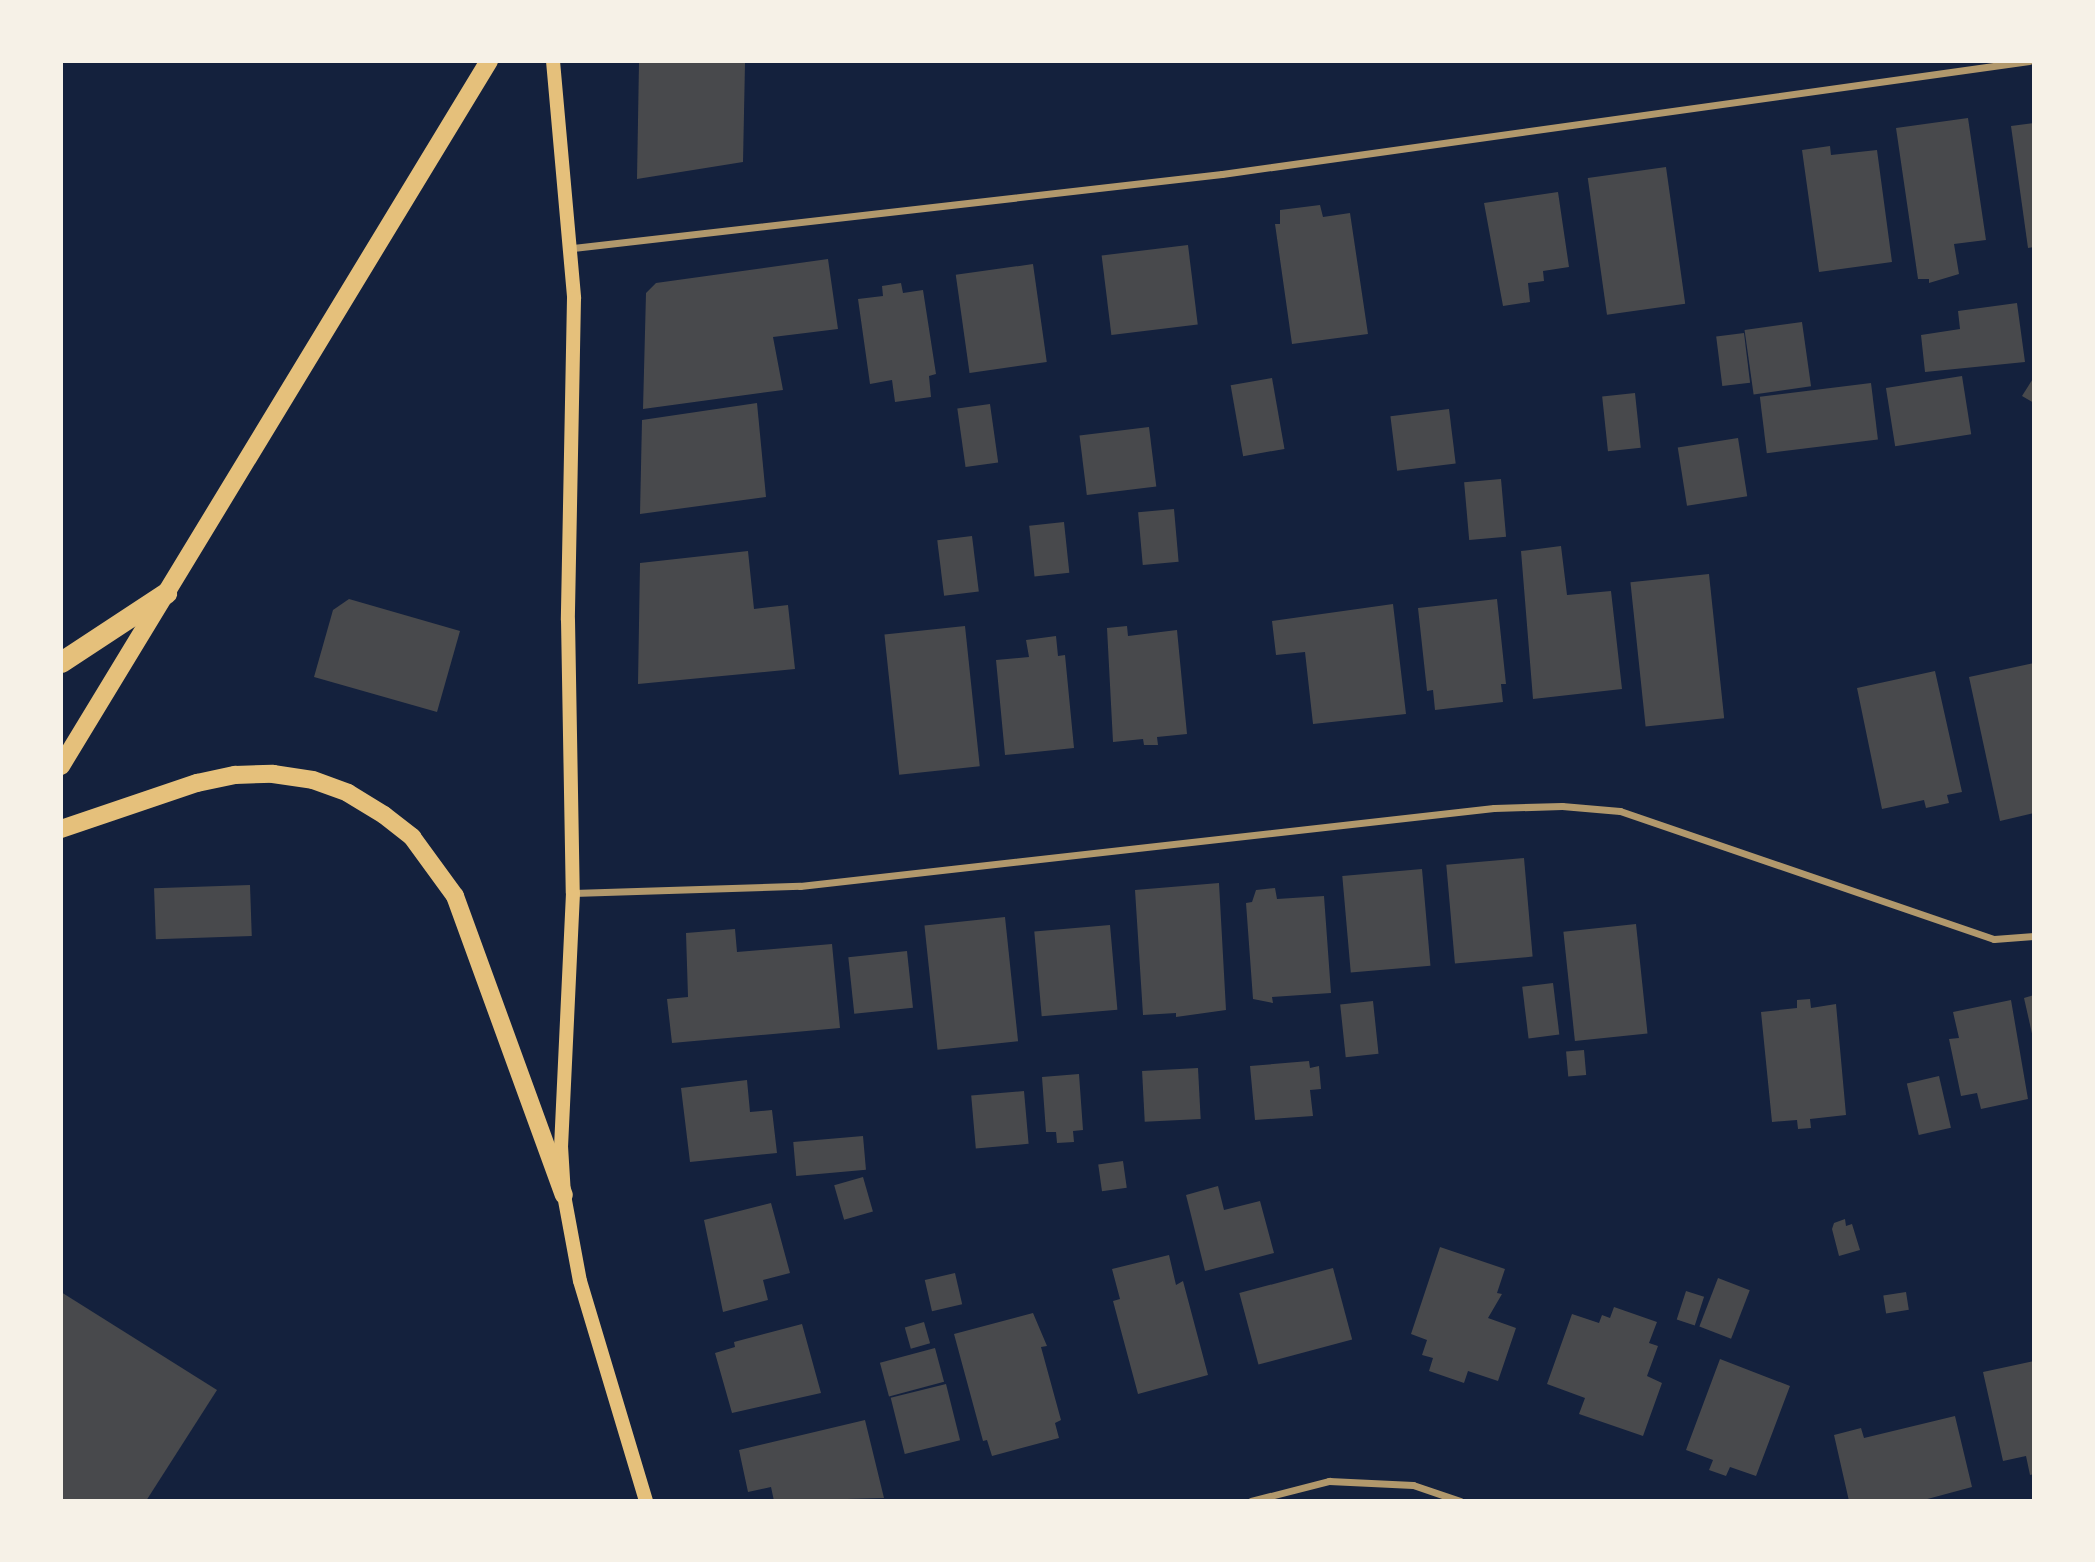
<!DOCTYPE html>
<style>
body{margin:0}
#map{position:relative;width:2095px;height:1562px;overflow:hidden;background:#14213d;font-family:"Exo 2",sans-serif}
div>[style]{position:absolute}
.building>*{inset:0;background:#48494c;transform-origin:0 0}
.minor>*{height:7px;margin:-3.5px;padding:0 3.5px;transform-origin:3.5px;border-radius:3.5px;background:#b1986c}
.secondary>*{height:14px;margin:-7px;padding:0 7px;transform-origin:7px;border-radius:7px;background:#e5c07b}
.primary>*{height:18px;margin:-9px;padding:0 9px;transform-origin:9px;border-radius:9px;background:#e5c07b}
.motorway>*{height:21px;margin:-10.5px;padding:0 10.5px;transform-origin:10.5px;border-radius:10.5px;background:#e5c07b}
span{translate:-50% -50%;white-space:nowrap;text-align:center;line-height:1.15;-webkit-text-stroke:7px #f6f1e7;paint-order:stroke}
.frame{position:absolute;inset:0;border:63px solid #f6f1e7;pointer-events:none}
</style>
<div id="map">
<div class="building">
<i style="clip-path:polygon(639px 62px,745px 63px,743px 162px,637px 179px)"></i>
<i style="clip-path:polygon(1968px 118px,1986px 240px,1954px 244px,1959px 274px,1929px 283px,1929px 279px,1918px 279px,1896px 128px)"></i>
<i style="clip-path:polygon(2034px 123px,2034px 247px,2028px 248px,2011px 126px)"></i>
<i style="clip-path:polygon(1830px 146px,1831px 155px,1877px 150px,1892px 262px,1819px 272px,1802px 150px)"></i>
<i style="left:1666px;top:167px;width:138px;height:79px;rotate:82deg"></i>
<i style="clip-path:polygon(1558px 192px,1569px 267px,1543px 271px,1544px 281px,1528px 283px,1530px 302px,1503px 306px,1484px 203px)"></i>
<i style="clip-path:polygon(1320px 205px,1323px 217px,1350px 213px,1368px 334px,1292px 344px,1275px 224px,1280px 224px,1280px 210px)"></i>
<i style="left:1188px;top:245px;width:80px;height:87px;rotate:83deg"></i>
<i style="clip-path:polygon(828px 259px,838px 329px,773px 337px,783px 390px,643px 409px,646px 293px,656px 283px)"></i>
<i style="left:1033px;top:264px;width:99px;height:78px;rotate:82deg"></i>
<i style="clip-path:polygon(901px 283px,903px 293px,923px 290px,936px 374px,929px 376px,931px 397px,895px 402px,892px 380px,870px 384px,858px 299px,883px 296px,882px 286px)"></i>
<i style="clip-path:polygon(2017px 303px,2025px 362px,1925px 372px,1921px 335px,1960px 329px,1958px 311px)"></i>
<i style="left:1802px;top:322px;width:65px;height:58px;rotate:82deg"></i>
<i style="left:1744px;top:333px;width:50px;height:28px;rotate:83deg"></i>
<i style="left:1962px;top:376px;width:59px;height:77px;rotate:81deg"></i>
<i style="clip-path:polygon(2034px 377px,2034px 403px,2022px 396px)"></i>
<i style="left:1272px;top:378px;width:72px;height:42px;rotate:80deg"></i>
<i style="left:1871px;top:383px;width:57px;height:112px;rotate:83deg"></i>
<i style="left:1635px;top:393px;width:55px;height:33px;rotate:84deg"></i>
<i style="clip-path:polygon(757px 403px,766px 497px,640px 514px,642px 420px)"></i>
<i style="left:990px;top:404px;width:59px;height:33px;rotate:82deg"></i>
<i style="left:1449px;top:409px;width:55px;height:59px;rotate:83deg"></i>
<i style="left:1149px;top:427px;width:60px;height:70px;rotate:83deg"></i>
<i style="left:1738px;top:438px;width:59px;height:61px;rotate:81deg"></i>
<i style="left:1501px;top:479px;width:58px;height:37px;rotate:85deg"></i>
<i style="left:1174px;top:509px;width:53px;height:36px;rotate:85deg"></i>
<i style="left:1064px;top:522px;width:51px;height:35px;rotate:84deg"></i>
<i style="left:972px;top:536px;width:56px;height:35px;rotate:83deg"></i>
<i style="clip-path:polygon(1561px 546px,1567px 595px,1611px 591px,1622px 689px,1533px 699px,1521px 551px)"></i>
<i style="clip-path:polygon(748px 551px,754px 609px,788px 605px,795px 669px,638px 684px,640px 563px)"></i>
<i style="left:1709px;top:574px;width:145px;height:79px;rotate:84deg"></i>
<i style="clip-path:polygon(349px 599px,460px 631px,437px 712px,314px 677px,333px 610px)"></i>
<i style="clip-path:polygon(1497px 599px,1506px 684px,1501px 684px,1503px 702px,1435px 710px,1433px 690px,1427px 691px,1418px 608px)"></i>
<i style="clip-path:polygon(1393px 604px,1406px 714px,1313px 724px,1305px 652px,1276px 655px,1272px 621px)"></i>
<i style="left:965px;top:626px;width:141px;height:81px;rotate:84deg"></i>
<i style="clip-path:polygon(1127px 626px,1128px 636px,1177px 630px,1187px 734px,1157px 737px,1158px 745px,1144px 745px,1143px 739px,1113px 742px,1107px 628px)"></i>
<i style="clip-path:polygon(1056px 636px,1058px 656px,1065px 655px,1074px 748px,1005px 755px,996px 660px,1029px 657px,1026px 640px)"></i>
<i style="clip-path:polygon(2034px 663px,2034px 813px,2000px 821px,1969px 677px)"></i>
<i style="clip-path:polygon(1935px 671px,1962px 792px,1947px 795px,1949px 803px,1926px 808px,1924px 800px,1882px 809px,1857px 688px)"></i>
<i style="left:1524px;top:858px;width:99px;height:78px;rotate:85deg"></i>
<i style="left:1422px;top:869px;width:97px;height:80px;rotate:85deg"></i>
<i style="clip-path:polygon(1219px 883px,1226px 1010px,1176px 1017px,1176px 1013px,1143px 1015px,1135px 890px)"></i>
<i style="left:250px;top:885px;width:51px;height:96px;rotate:88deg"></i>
<i style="clip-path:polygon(1275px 888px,1277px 899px,1324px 896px,1331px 993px,1272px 997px,1273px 1003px,1253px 999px,1246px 903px,1252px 902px,1256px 890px)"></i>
<i style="left:1005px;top:917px;width:125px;height:81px;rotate:84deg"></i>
<i style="left:1636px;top:924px;width:110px;height:73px;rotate:84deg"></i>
<i style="left:1110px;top:925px;width:85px;height:76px;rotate:85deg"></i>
<i style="clip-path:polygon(735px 929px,737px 952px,832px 944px,840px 1028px,672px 1043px,667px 999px,688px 997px,686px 933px)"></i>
<i style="left:907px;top:951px;width:57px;height:59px;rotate:84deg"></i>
<i style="left:1553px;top:983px;width:52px;height:31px;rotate:83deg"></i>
<i style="clip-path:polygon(2034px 995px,2034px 1038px,2033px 1038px,2024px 998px)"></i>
<i style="clip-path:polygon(1810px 999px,1811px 1008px,1836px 1004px,1846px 1115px,1810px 1119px,1811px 1128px,1798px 1129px,1797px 1120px,1772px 1122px,1761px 1012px,1797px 1008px,1797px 1000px)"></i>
<i style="clip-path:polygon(2011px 1000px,2028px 1099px,1981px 1109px,1977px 1093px,1961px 1096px,1949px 1039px,1959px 1038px,1953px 1012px)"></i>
<i style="left:1373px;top:1001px;width:53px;height:33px;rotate:84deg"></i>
<i style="left:1584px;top:1050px;width:25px;height:18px;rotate:85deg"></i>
<i style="clip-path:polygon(1309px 1061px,1310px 1068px,1319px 1066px,1321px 1089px,1310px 1090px,1313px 1116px,1255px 1120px,1250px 1066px)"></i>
<i style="left:1198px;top:1068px;width:51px;height:56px;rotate:87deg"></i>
<i style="clip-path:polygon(1079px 1074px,1083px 1130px,1073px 1131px,1074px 1142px,1057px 1143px,1056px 1132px,1046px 1132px,1042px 1077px)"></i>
<i style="left:1939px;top:1076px;width:53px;height:33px;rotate:77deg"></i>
<i style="clip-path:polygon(747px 1080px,750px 1112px,772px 1110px,777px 1153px,690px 1162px,681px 1088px)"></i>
<i style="left:1024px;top:1091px;width:53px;height:53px;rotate:85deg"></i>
<i style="left:863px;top:1136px;width:34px;height:70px;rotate:85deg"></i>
<i style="left:1123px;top:1161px;width:27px;height:25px;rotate:82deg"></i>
<i style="left:863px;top:1177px;width:36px;height:30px;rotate:74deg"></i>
<i style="clip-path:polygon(1218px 1186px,1224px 1210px,1260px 1201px,1274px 1253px,1205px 1271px,1186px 1195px)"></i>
<i style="clip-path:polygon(771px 1203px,790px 1273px,763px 1280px,768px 1300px,723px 1312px,704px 1220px)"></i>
<i style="clip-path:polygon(1845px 1219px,1846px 1226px,1852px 1224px,1860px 1250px,1839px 1256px,1832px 1229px,1834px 1223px)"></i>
<i style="clip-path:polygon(1440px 1247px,1505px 1269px,1497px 1293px,1502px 1294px,1488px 1318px,1516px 1328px,1498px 1381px,1468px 1371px,1464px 1383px,1429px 1371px,1433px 1358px,1422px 1355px,1427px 1340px,1411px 1334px)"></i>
<i style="clip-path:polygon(1169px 1255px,1176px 1285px,1183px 1281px,1208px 1375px,1138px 1394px,1113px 1301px,1120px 1299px,1112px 1269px)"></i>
<i style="left:1333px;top:1268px;width:74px;height:97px;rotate:75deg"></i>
<i style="left:955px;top:1273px;width:32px;height:31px;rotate:77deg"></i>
<i style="left:1718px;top:1278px;width:34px;height:52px;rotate:21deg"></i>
<i style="left:1686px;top:1291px;width:19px;height:30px;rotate:18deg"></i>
<i style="clip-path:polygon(61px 1292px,217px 1390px,146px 1501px,61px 1501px)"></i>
<i style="left:1906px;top:1292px;width:18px;height:23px;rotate:81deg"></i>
<i style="clip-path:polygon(1614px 1307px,1657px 1322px,1649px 1343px,1658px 1346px,1647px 1376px,1662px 1383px,1643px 1436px,1579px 1414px,1585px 1398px,1547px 1384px,1572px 1314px,1599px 1323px,1602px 1315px,1610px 1318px)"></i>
<i style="clip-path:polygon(1033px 1313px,1047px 1346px,1041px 1347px,1061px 1420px,1055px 1423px,1059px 1438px,992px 1456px,987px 1440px,983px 1441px,954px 1334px)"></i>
<i style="left:924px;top:1322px;width:22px;height:20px;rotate:74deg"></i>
<i style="clip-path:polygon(802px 1324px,821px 1393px,732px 1413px,715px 1353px,735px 1347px,734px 1342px)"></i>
<i style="left:935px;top:1348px;width:35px;height:57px;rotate:75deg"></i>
<i style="clip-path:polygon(1720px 1359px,1790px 1386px,1756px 1476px,1730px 1467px,1726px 1476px,1709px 1470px,1713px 1460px,1686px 1450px)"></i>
<i style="clip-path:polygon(2034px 1361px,2034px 1474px,2030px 1475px,2026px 1456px,2003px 1461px,1983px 1372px)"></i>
<i style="left:946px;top:1384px;width:58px;height:57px;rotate:76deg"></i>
<i style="clip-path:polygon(1955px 1416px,1972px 1487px,1920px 1501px,1849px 1501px,1834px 1435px,1861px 1428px,1864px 1438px)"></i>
<i style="clip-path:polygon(865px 1420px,884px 1498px,774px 1501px,771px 1487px,748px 1492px,739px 1450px)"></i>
</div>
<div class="minor">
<i style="left:573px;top:248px;width:653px;rotate:-6.5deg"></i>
<i style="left:1222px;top:174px;width:815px;rotate:-7.97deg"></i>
<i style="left:573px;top:893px;width:227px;rotate:-1.8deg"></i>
<i style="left:800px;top:886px;width:698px;rotate:-6.41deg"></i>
<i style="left:1494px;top:808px;width:68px;rotate:-1.7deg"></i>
<i style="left:1562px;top:806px;width:58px;rotate:4.9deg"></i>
<i style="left:1620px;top:811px;width:395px;rotate:18.9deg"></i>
<i style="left:1994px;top:939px;width:40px;rotate:-4.3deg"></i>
<i style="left:1251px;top:1501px;width:81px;rotate:-14.4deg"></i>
<i style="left:1329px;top:1481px;width:84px;rotate:2.7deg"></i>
<i style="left:1413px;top:1485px;width:50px;rotate:18.8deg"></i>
</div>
<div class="secondary">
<i style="left:553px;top:61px;width:238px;rotate:84.9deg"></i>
<i style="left:574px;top:298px;width:322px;rotate:91.1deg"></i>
<i style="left:568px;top:620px;width:273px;rotate:89deg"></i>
<i style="left:573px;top:893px;width:253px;rotate:92.7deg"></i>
<i style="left:561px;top:1146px;width:49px;rotate:86.5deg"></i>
<i style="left:564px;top:1195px;width:87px;rotate:79.5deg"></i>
<i style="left:580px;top:1281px;width:230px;rotate:73.3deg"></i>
</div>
<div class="primary">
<i style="left:61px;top:766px;width:825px;rotate:-58.74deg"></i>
<i style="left:61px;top:829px;width:144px;rotate:-18.7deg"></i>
<i style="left:197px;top:783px;width:39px;rotate:-12deg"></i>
<i style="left:235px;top:775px;width:38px;rotate:-2deg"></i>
<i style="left:273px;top:774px;width:40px;rotate:8.5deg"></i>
<i style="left:313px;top:780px;width:37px;rotate:20deg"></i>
<i style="left:348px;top:793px;width:42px;rotate:31.4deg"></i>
<i style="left:384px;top:815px;width:36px;rotate:38deg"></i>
<i style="left:412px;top:837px;width:73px;rotate:53.9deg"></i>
<i style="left:455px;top:896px;width:318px;rotate:70deg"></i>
</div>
<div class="motorway">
<i style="left:61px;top:662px;width:126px;rotate:-33.3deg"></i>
</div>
<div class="frame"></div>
</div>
